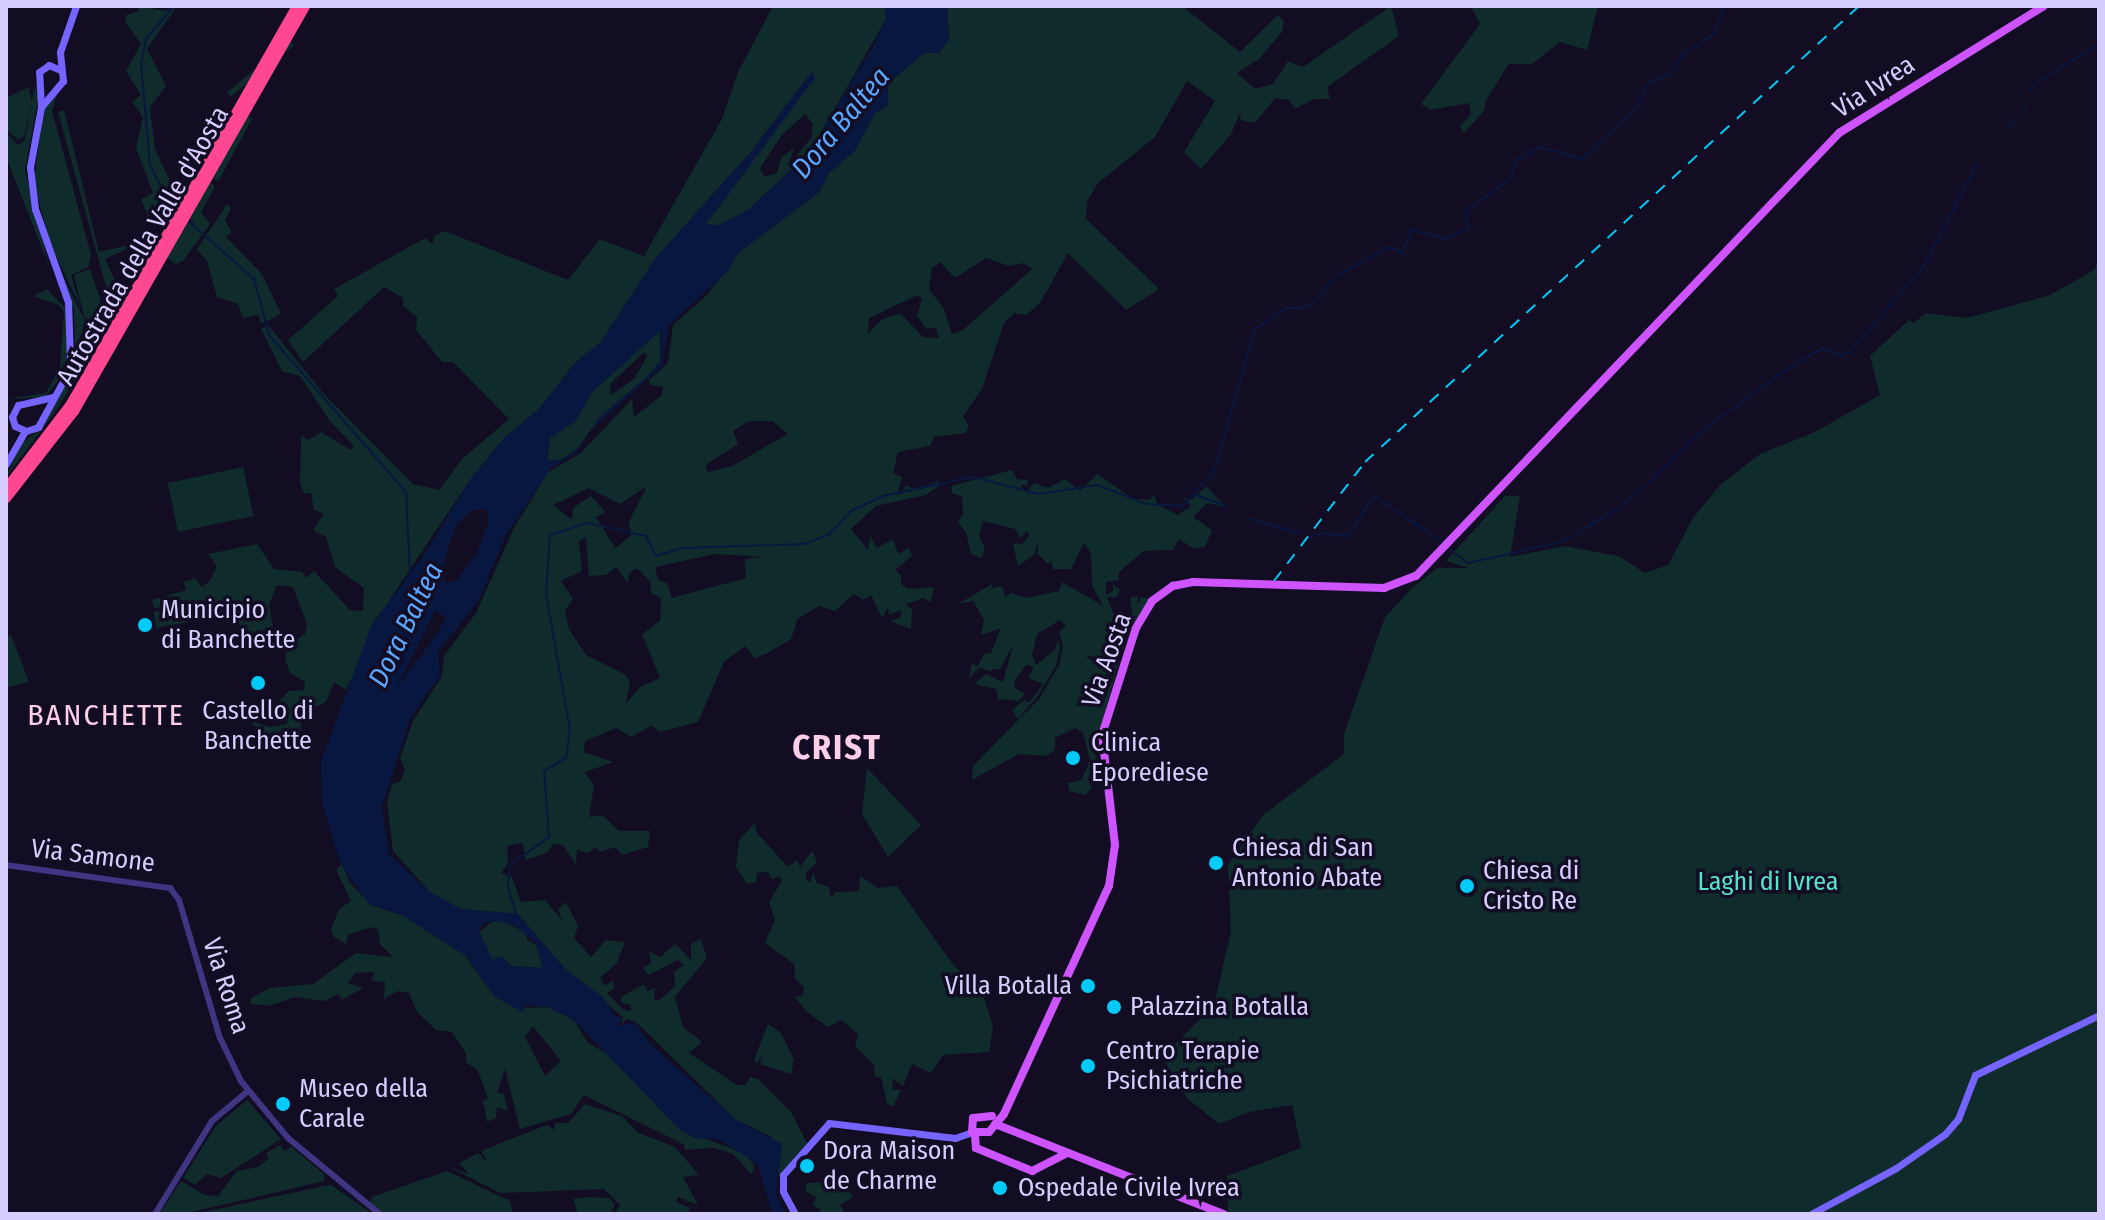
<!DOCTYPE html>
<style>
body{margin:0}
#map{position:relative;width:2105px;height:1220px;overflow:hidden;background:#120d22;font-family:"Fira Sans Condensed",sans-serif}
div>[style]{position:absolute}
.green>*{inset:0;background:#0f2b2c;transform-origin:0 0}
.water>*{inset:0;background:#081740}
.stream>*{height:2px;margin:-1px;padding:0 1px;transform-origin:1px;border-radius:1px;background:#081740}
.tertiary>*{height:6px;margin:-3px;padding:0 3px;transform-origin:3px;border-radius:3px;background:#3f3683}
.secondary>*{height:7px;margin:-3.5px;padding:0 3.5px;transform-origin:3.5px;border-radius:3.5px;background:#7564ff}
.primary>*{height:8px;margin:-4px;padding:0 4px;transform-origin:4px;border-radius:4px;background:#cd54ff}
.motorway>*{height:9px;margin:-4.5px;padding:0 4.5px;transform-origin:4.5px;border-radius:4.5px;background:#ff4891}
.rail>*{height:2px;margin-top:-1px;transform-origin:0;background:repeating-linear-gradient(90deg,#00cbf8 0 12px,transparent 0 22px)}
.dots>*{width:22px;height:22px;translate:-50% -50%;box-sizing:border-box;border:4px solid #120d22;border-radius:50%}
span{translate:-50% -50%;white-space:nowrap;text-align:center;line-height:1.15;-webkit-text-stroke:7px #120d22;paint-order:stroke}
.street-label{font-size:26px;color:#d7cdff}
.poi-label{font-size:26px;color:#d7cdff}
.left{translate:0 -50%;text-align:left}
.right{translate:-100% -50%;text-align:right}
.park-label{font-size:26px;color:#55e3cb}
.water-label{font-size:28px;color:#5ba6ff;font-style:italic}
.quarter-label{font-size:30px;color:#ffcfea;letter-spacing:2px}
.district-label{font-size:34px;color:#ffcfea;font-weight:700;letter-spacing:2px}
.frame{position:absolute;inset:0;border:8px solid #d7cdff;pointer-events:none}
</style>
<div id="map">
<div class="green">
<i style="clip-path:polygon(135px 6px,166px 11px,177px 6px,147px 49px,166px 86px,150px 107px,155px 149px,175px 192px,152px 226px,141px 199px,153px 193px,136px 148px,143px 117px,132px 102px,141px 95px,126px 71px,141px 44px,125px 21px,126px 15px,139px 11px)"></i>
<i style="clip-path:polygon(evenodd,773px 6px,884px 6px,886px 19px,810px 152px,749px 209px,720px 225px,705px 225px,814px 78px,812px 72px,749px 154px,655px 259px,601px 342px,574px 364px,539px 409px,504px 438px,470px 480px,390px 599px,346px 690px,334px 682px,326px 702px,302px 712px,300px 734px,289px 748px,265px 742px,250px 720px,270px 727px,287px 724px,288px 713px,275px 706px,289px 691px,304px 690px,305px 682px,290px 673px,285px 659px,289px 644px,305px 634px,307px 624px,293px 587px,277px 585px,269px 605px,273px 627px,283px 640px,262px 630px,255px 647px,244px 649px,239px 626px,211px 618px,155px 628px,154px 612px,196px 603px,154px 608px,152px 600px,186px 590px,184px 582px,195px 578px,202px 587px,210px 581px,217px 566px,208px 554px,257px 544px,274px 569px,302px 572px,306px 578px,314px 571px,350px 610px,363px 611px,364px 588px,335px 567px,326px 537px,313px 530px,324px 514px,314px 510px,311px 493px,304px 493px,300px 484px,301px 436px,309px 440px,321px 432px,351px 450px,354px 446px,329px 420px,300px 376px,282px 371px,261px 329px,268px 325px,323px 393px,413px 484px,439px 490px,462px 459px,509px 419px,453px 362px,442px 362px,416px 330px,417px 317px,403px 306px,403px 298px,384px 287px,303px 362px,288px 340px,338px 296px,334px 289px,425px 238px,433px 244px,434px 236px,445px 231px,568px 280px,600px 239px,644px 256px,722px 119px,738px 72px,773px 6px,805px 114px,813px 124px,811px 138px,788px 166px,794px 148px,781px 158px,777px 173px,764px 177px,760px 168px,782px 135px,805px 114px)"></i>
<i style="clip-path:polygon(evenodd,947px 6px,1182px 6px,1240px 52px,1278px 15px,1284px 21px,1282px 32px,1259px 59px,1237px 73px,1255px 89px,1273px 84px,1288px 61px,1303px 67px,1391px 6px,1399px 36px,1327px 87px,1330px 99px,1314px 99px,1295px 109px,1289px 100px,1275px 98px,1255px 123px,1241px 120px,1240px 113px,1231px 134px,1201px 169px,1184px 152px,1215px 101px,1187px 81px,1155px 137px,1097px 184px,1087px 202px,1086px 219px,1159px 289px,1126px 310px,1068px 253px,1040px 303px,1026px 315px,1014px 313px,1004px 323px,982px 389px,963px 416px,969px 426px,966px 433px,934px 437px,930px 446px,898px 452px,893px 473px,902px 477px,897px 495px,904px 493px,905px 485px,916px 490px,939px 481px,940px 485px,926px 495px,876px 506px,851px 529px,868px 550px,870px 536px,877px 548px,893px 539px,898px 554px,909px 548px,912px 556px,895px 570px,901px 575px,901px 584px,908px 589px,934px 587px,931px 602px,923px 598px,906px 604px,912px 609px,911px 629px,890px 621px,901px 617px,901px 610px,889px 615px,888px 607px,882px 618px,871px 595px,864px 600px,854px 594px,835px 611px,820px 606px,798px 618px,791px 639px,766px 654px,754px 658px,745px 646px,724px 662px,698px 722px,660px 732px,651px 726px,631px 737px,616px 728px,585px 741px,584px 752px,613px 762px,585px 772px,594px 786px,589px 817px,602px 815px,619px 831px,650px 831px,648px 847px,622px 855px,615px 847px,600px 852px,596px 847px,587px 853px,577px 850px,576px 865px,563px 845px,553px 844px,547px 853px,525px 860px,523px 843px,507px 846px,508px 863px,501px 873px,512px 877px,521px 902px,545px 900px,563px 921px,558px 909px,566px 902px,578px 926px,574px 938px,591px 957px,606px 940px,625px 942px,617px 963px,600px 978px,605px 986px,613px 980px,614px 989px,607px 993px,624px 1010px,631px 1011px,631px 1005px,621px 1003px,621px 997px,644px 984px,647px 991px,655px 988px,654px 1001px,661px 999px,675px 986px,674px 972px,684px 965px,678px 960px,649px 975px,643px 968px,651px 963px,649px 951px,660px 957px,675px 944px,691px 960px,691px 944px,701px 939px,707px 958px,675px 997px,683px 1027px,702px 1042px,689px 1053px,737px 1085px,746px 1085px,750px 1077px,758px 1079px,791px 1112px,807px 1143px,779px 1177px,773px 1138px,735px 1119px,636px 1022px,627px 1019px,621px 1024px,623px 1017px,565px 969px,518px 914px,460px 909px,430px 892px,393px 851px,387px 802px,392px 784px,400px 782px,405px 770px,400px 758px,413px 721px,442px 676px,444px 656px,476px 613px,514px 528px,548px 472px,581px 453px,632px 399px,634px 417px,662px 395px,663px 387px,650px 385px,649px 380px,668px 363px,673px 325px,708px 294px,738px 253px,819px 192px,829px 173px,855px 150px,875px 113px,885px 108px,888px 83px,924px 53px,939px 53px,949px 39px,947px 6px,986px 258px,1009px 266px,1024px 263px,1032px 269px,963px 330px,952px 334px,944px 309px,929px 289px,932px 268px,940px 262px,955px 278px,986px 258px,947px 6px,918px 295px,922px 299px,917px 316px,926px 328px,936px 328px,939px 338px,923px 337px,900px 313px,881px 320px,868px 334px,869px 318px,918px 295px,947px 6px,749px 421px,772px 421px,788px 434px,732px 466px,707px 472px,706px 465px,738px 444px,733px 431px,749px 421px,947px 6px,647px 486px,629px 521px,631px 536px,615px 548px,596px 517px,605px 512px,591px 496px,573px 508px,572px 520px,553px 505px,589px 488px,620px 504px,647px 486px,947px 6px,586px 537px,589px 576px,606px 575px,616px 567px,628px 583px,629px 573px,637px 568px,650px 581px,651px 593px,661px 598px,660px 621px,642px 634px,660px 678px,640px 687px,626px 703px,630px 683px,626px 675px,586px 655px,569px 629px,565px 610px,573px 599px,561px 581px,582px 571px,579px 541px,586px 537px,947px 6px,715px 554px,763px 557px,745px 559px,746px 578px,672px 598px,667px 583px,658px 580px,655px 567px,715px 554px)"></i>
<i style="clip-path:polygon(1471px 6px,1598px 6px,1587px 50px,1560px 42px,1532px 64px,1509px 64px,1486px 100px,1484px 111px,1464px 133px,1460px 126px,1471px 114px,1469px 103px,1430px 110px,1421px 104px,1480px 24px)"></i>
<i style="left:290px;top:41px;width:6px;height:81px;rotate:51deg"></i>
<i style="clip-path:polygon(35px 84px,38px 99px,25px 170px,49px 266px,6px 157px,6px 132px,18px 145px,25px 140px)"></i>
<i style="clip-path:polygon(29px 87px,32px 103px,24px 137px,18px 140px,6px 129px,6px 98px)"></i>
<i style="clip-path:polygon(58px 91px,52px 111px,91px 255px,88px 267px,71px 275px,81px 308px,49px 241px,34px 182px,44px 103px)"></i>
<i style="clip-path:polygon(64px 110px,99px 252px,142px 242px,105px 259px,117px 285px,109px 298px,58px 112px)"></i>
<i style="clip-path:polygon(248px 115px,252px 119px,219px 180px,211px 179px)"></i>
<i style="clip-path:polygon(210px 182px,215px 187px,201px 212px,210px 224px,183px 261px,176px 264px,167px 258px,187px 222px,195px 224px,189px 218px)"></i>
<i style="clip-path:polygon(227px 204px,231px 208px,225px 221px,232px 232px,226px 237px,262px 274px,281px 314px,261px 324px,259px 315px,243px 318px,238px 304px,217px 297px,207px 261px,197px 249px)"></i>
<i style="clip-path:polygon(2099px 260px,2099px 1214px,1228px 1214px,1227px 1176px,1301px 1148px,1292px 1105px,1249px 1112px,1219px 1124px,1188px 1099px,1162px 1057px,1214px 1005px,1231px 931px,1228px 865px,1263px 815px,1344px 754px,1344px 734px,1385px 617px,1412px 588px,1437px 568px,1469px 568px,1446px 561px,1505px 496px,1520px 496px,1510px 557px,1565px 546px,1618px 556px,1645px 573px,1668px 565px,1693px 518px,1720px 485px,1760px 454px,1813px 433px,1880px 395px,1870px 356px,1909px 320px,1914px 323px,1926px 313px,1967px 318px,2050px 295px,2094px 270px)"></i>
<i style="clip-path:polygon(59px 268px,85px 321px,75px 357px,74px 310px)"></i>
<i style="clip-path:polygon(90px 269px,107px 320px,78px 373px,71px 370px,87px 328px,74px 275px)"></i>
<i style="clip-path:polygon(47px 289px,66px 309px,68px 351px,65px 364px,57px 382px,45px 397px,6px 399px,46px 393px,60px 367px,64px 312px,59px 305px,33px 296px)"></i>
<i style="clip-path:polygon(evenodd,660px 330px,660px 361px,648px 376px,599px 418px,579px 447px,561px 460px,547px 461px,550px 438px,576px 421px,591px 393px,660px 330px,644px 352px,647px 356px,634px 379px,611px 395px,610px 384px,644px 352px)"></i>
<i style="clip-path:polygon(70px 372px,77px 376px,58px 408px,6px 477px,21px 444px,38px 430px)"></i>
<i style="left:243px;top:467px;width:50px;height:77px;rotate:78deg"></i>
<i style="clip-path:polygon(1012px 470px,1017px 479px,1027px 480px,1028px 485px,1020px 485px,1026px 492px,1034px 483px,1048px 488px,1065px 479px,1080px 491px,1097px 474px,1132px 498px,1149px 500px,1154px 495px,1158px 505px,1178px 515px,1191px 506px,1183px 498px,1193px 499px,1206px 486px,1226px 507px,1207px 503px,1193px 517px,1212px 530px,1205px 547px,1193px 548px,1179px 539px,1173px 550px,1144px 551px,1119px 572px,1119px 580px,1106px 582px,1106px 595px,1113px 591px,1113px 584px,1120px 590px,1117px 597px,1107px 597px,1119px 628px,1120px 619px,1128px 619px,1132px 611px,1130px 598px,1138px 596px,1137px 605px,1141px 597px,1151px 599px,1127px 634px,1099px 733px,1091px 732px,1096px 759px,1088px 780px,1092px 788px,1085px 795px,1069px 791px,1068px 783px,1081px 780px,1090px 761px,1083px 732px,1075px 728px,1055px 738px,1055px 750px,1046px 756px,1019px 754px,972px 780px,973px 766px,1040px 698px,1059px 665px,1063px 645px,1059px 632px,1066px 626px,1060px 620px,1037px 634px,1032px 655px,1036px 665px,1055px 650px,1058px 639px,1060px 648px,1056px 666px,1037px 697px,1018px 719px,1012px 710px,1024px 700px,1029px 703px,1043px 684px,1028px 678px,1034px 668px,1027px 664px,1014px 681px,1015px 688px,1025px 694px,1018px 701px,998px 699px,996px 689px,974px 684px,986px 674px,1003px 682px,1013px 645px,1000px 669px,993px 669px,997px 659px,991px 672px,980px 667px,969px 678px,972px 663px,977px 667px,984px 654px,991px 653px,1001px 628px,981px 635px,984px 620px,973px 601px,958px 604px,992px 584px,992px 588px,1002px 586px,1005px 597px,1012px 593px,1026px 598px,1059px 591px,1062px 582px,1103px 606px,1092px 585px,1091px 553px,1084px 543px,1071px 569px,1053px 569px,1051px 560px,1048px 564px,1038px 554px,1037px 541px,1035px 554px,1018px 566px,1013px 544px,1022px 544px,1029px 536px,1028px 531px,1020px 538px,1015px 529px,983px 521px,979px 535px,985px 549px,981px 558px,971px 554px,966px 532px,958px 523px,963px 514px,962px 497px,952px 493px,951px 486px)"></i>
<i style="clip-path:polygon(11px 635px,29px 682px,6px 688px,6px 639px)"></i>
<i style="clip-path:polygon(867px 768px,921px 825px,888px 857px,862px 814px)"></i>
<i style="clip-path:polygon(755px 823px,757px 833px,788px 867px,797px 860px,800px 867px,812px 851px,817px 862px,806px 873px,806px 879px,810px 883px,813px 872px,817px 883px,829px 887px,831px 898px,835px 892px,859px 891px,860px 876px,878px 888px,897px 886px,952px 963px,984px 998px,993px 1026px,989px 1052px,943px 1055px,931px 1073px,912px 1064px,903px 1086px,892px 1078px,893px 1090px,901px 1090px,893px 1107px,887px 1104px,881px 1077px,875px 1077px,874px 1065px,855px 1046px,858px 1034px,841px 1020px,828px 1027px,807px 1012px,794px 996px,803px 996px,804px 987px,795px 979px,794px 964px,765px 943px,775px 920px,769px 902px,782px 881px,779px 876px,772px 880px,768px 872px,757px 873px,756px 882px,747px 884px,736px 867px,739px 840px)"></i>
<i style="clip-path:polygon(evenodd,342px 863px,350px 883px,373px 906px,402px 915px,465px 955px,495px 997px,520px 1008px,548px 1007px,574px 1020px,587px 1042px,609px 1055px,678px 1128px,746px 1154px,754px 1165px,752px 1175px,733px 1154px,714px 1148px,684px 1150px,685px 1145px,584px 1095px,571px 1114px,520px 1129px,505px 1069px,497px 1092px,504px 1094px,508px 1111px,497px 1107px,496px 1118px,487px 1122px,483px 1101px,488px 1098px,478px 1071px,466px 1062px,466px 1053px,452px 1032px,436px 1030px,417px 1012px,409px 993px,398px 991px,384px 999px,385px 982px,371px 981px,375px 972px,355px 973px,348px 983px,363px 988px,342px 1000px,338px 994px,324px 1001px,295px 997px,269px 1006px,251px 1004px,251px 998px,270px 988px,313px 984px,356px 953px,393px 957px,380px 944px,378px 930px,371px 927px,348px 935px,346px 944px,334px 937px,331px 930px,339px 909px,351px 901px,336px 870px,342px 863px,533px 1026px,561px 1061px,545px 1076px,525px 1037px,533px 1026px)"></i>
<i style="clip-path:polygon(493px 921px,506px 922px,527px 934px,527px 940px,538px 946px,543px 968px,511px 966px,502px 956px,491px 962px,479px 932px)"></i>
<i style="clip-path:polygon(768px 1024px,781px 1033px,794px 1060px,791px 1074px,760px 1064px,763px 1054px,757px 1063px,754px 1060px)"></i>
<i style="clip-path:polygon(247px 1100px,281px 1139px,221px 1178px,207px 1174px,195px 1185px,183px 1178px,216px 1126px)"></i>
<i style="clip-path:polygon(585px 1104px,622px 1116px,637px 1132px,675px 1147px,699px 1175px,683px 1177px,698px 1205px,678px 1197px,676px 1202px,690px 1208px,687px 1214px,614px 1214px,620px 1205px,604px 1189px,500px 1193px,451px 1168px,469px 1174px,459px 1163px,478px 1153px,488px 1162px,481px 1151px,547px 1125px,555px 1130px,555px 1123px,568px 1123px)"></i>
<i style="clip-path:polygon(280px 1145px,284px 1151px,292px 1147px,324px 1174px,324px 1181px,183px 1214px,160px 1213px,181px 1181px,205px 1195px,218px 1196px,237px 1171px,258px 1167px,269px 1158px,266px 1153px)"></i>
<i style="clip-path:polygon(447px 1171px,510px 1201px,513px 1214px,385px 1214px,370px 1203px,372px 1197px)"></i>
<i style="clip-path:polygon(842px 1182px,853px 1197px,840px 1205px,846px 1214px,815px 1214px,821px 1210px,813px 1205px,816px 1197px,805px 1191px,807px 1183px)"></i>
<i style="clip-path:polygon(331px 1185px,373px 1214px,194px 1214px,324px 1186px)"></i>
<i style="clip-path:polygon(590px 1197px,610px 1198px,615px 1205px,610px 1214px,578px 1214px,573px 1199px)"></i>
</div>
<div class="water">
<i style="clip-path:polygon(evenodd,884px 6px,947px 6px,949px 39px,939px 53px,924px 53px,888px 83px,888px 105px,875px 113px,855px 150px,829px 173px,819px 192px,738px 253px,729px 270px,669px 325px,662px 366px,589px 432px,577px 452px,551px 468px,505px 537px,479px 600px,438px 652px,440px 675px,410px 719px,382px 807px,389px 854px,430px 892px,460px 909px,518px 914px,565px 969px,603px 997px,615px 1016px,622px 1017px,618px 1026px,634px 1022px,651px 1045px,735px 1119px,782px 1144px,776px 1195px,786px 1214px,772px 1214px,758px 1164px,718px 1139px,694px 1138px,678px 1128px,574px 1020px,548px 1007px,525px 1005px,523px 1012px,495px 997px,465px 955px,402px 915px,369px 904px,340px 863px,322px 802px,321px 761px,372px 624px,422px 558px,470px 480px,504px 438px,539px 409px,574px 364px,601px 342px,655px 259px,749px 154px,812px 72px,815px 78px,706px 224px,720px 225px,749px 209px,810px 152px,875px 43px,886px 19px,884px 6px,661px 330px,660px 361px,648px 376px,599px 418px,579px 447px,561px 460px,547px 461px,550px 438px,576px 421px,591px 393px,661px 330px,884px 6px,485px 509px,489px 520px,477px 553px,457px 580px,445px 584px,444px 561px,455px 528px,471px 510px,485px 509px,884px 6px,435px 611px,446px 617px,439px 631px,395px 690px,435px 611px,884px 6px,497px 921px,514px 925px,535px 942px,543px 968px,511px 966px,502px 956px,493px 960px,479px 932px,483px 924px,497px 921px)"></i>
</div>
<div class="stream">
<i style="left:2030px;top:92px;width:6px;rotate:-72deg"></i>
<i style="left:2032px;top:86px;width:79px;rotate:-32.1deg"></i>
<i style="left:2022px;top:113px;width:9px;rotate:-58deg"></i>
<i style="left:2007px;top:127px;width:13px;rotate:-42deg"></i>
<i style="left:174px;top:211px;width:52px;rotate:-117.6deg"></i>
<i style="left:150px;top:165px;width:101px;rotate:-95.1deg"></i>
<i style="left:141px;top:64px;width:25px;rotate:-79deg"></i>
<i style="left:146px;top:39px;width:43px;rotate:-49.7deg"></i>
<i style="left:186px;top:219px;width:91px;rotate:41.4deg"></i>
<i style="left:254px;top:279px;width:58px;rotate:75deg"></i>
<i style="left:269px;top:335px;width:208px;rotate:48.9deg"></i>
<i style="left:406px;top:492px;width:82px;rotate:87.2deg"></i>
<i style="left:1338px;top:275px;width:57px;rotate:-29.2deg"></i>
<i style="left:1388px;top:247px;width:15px;rotate:23deg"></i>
<i style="left:1402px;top:253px;width:25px;rotate:-67deg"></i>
<i style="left:1412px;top:230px;width:34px;rotate:15deg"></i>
<i style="left:1445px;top:239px;width:25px;rotate:-26deg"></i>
<i style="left:1468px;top:228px;width:17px;rotate:-97deg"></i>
<i style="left:1466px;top:211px;width:56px;rotate:-36.3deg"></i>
<i style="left:1511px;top:178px;width:19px;rotate:-74deg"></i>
<i style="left:1516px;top:160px;width:27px;rotate:-28deg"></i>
<i style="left:1540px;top:147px;width:44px;rotate:15.9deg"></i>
<i style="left:1582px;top:159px;width:73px;rotate:-43.3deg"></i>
<i style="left:1635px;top:109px;width:30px;rotate:-62deg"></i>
<i style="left:1649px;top:83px;width:21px;rotate:-23deg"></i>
<i style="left:1668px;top:75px;width:26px;rotate:-54deg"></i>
<i style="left:1683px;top:54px;width:37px;rotate:-33deg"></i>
<i style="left:1714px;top:34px;width:30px;rotate:-69deg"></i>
<i style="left:1649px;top:482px;width:74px;rotate:-43.9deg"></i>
<i style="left:1702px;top:431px;width:102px;rotate:-36.2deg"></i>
<i style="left:1784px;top:371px;width:45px;rotate:-30.5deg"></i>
<i style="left:1823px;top:348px;width:21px;rotate:23deg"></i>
<i style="left:1842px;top:356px;width:9px;rotate:-27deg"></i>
<i style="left:1850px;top:352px;width:113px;rotate:-49.3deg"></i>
<i style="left:1924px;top:266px;width:113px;rotate:-62.5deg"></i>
<i style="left:1195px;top:495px;width:34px;rotate:19deg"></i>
<i style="left:1249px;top:519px;width:52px;rotate:15.6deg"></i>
<i style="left:1309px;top:537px;width:16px;rotate:-15deg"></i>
<i style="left:1324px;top:533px;width:24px;rotate:7deg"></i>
<i style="left:1348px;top:536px;width:48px;rotate:-57deg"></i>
<i style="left:1374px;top:496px;width:82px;rotate:34.1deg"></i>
<i style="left:1448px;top:548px;width:25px;rotate:37deg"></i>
<i style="left:1468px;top:563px;width:96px;rotate:-12.6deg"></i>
<i style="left:1562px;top:542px;width:64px;rotate:-31deg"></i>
<i style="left:1617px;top:509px;width:36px;rotate:-39deg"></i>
<i style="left:516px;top:914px;width:29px;rotate:-106deg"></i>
<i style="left:508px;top:886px;width:21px;rotate:-85deg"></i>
<i style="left:510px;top:865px;width:48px;rotate:-35.7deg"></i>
<i style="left:549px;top:837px;width:66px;rotate:-94.3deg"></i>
<i style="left:544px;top:771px;width:26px;rotate:-31deg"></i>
<i style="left:566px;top:758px;width:28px;rotate:-82deg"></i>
<i style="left:570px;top:730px;width:138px;rotate:-100deg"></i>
<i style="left:546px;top:594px;width:59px;rotate:-86.1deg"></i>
<i style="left:550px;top:535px;width:40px;rotate:-18deg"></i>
<i style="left:588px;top:523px;width:59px;rotate:12.6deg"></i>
<i style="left:646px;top:536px;width:22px;rotate:63deg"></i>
<i style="left:656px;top:556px;width:28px;rotate:-17deg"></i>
<i style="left:683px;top:548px;width:121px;rotate:-1.9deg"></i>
<i style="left:804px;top:544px;width:26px;rotate:-21deg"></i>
<i style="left:828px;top:535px;width:33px;rotate:-46deg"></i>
<i style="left:851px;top:511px;width:35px;rotate:-25deg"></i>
<i style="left:883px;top:496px;width:91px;rotate:-12.1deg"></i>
<i style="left:972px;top:477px;width:69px;rotate:14.2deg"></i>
<i style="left:1039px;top:494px;width:59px;rotate:-8.8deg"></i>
<i style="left:1097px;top:485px;width:53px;rotate:20.8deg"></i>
<i style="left:1147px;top:504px;width:36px;rotate:3deg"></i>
<i style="left:1183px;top:506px;width:48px;rotate:-48.4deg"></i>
<i style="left:1215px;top:470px;width:147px;rotate:-74.2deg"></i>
<i style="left:1255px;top:329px;width:37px;rotate:-34deg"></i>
<i style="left:1286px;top:308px;width:23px;rotate:-2deg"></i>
<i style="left:1309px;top:307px;width:38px;rotate:-49deg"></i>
</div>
<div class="tertiary">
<i style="left:6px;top:865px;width:166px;rotate:8deg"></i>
<i style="left:170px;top:888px;width:15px;rotate:53deg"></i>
<i style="left:179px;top:900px;width:144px;rotate:73.5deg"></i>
<i style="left:220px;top:1038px;width:48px;rotate:64deg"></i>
<i style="left:241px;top:1081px;width:74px;rotate:50.5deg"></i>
<i style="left:288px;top:1138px;width:119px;rotate:39.6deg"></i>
<i style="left:155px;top:1214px;width:109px;rotate:-58.5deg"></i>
<i style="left:212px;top:1121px;width:47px;rotate:-39.8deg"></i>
</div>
<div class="secondary">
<i style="left:41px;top:107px;width:35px;rotate:-93deg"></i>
<i style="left:39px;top:72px;width:12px;rotate:-35deg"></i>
<i style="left:49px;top:65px;width:12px;rotate:24deg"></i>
<i style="left:53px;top:397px;width:36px;rotate:167deg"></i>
<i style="left:18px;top:405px;width:13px;rotate:117deg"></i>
<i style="left:12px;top:417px;width:9px;rotate:72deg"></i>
<i style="left:15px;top:426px;width:12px;rotate:24deg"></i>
<i style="left:26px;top:431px;width:13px;rotate:-18deg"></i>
<i style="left:38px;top:427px;width:60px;rotate:-61.3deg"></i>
<i style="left:67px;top:374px;width:13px;rotate:-77deg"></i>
<i style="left:70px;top:361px;width:59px;rotate:-91.9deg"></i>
<i style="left:68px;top:302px;width:99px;rotate:-109.5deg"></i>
<i style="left:35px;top:209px;width:42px;rotate:-96.8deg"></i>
<i style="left:30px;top:167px;width:61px;rotate:-79.6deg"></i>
<i style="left:41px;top:107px;width:34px;rotate:-50deg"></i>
<i style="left:63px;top:81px;width:29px;rotate:-96deg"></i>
<i style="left:60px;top:52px;width:49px;rotate:-70.8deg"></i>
<i style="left:6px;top:464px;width:38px;rotate:-60deg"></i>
<i style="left:795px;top:1214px;width:26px;rotate:-118deg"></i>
<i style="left:783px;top:1191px;width:16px;rotate:-90deg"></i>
<i style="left:783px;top:1175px;width:69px;rotate:-48.5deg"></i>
<i style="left:829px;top:1123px;width:127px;rotate:6.8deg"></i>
<i style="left:955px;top:1138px;width:18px;rotate:-19deg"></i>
<i style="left:1811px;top:1214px;width:97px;rotate:-28.4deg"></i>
<i style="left:1896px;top:1168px;width:60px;rotate:-34.8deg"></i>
<i style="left:1945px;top:1134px;width:20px;rotate:-49deg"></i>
<i style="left:1958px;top:1119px;width:47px;rotate:-68.9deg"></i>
<i style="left:1975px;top:1075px;width:138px;rotate:-25.8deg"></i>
</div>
<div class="primary">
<i style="left:992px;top:1116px;width:19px;rotate:174deg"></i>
<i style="left:973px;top:1118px;width:14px;rotate:94deg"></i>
<i style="left:972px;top:1132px;width:17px"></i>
<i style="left:989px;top:1132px;width:23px;rotate:-50deg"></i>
<i style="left:1004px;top:1114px;width:251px;rotate:-65.3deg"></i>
<i style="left:1109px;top:886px;width:41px;rotate:-81.7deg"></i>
<i style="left:1115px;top:845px;width:111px;rotate:-96.7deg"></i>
<i style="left:1102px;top:735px;width:112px;rotate:-72.4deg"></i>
<i style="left:1136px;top:628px;width:31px;rotate:-59deg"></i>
<i style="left:1152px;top:601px;width:26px;rotate:-36deg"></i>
<i style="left:1173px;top:586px;width:20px;rotate:-11deg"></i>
<i style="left:1193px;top:582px;width:191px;rotate:1.8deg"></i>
<i style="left:1384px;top:588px;width:34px;rotate:-21deg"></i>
<i style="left:1416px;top:576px;width:613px;rotate:-46.32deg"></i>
<i style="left:1839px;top:133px;width:241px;rotate:-31.8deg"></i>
<i style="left:995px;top:1124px;width:246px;rotate:21.5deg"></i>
<i style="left:975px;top:1135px;width:13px;rotate:86deg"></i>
<i style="left:976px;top:1148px;width:61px;rotate:22.3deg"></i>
<i style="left:1032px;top:1171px;width:37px;rotate:-27deg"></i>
</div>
<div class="motorway">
<i style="left:6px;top:487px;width:103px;rotate:-52.5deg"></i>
<i style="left:69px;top:405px;width:459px;rotate:-60.4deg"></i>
<i style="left:6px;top:498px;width:110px;rotate:-52deg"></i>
<i style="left:74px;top:411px;width:466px;rotate:-60.3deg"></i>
</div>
<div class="rail">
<i style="left:1274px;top:581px;width:150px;rotate:-52.6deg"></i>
<i style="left:1365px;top:462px;width:672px;rotate:-42.71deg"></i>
</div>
<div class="dots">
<i style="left:145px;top:625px;background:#00cbf8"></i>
<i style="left:258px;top:683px;background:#00cbf8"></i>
<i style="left:1073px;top:758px;background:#00cbf8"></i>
<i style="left:1216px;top:863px;background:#00cbf8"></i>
<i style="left:1467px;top:886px;background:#00cbf8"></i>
<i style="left:1088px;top:986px;background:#00cbf8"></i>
<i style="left:1114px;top:1007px;background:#00cbf8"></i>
<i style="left:1088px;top:1066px;background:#00cbf8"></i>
<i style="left:283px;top:1104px;background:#00cbf8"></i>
<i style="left:807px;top:1166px;background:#00cbf8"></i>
<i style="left:1000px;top:1188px;background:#00cbf8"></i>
</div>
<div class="street-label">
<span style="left:1874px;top:87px;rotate:-33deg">Via Ivrea</span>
<span style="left:143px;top:246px;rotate:-60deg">Autostrada della Valle d'Aosta</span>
<span style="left:1107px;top:660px;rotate:-70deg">Via Aosta</span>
<span style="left:93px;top:856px;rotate:7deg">Via Samone</span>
<span style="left:226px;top:986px;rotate:72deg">Via Roma</span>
</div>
<div class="poi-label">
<span class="left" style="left:161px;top:625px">Municipio<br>di Banchette</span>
<span style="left:258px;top:726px">Castello di<br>Banchette</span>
<span class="left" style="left:1091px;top:758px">Clinica<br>Eporediese</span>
<span class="left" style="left:1232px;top:863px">Chiesa di San<br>Antonio Abate</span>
<span class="left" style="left:1483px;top:886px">Chiesa di<br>Cristo Re</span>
<span class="right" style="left:1072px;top:986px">Villa Botalla</span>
<span class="left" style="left:1130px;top:1007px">Palazzina Botalla</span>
<span class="left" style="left:1106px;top:1066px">Centro Terapie<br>Psichiatriche</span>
<span class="left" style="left:299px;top:1104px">Museo della<br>Carale</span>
<span class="left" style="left:823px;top:1166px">Dora Maison<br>de Charme</span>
<span class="left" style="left:1018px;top:1188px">Ospedale Civile Ivrea</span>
</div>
<div class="park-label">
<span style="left:1768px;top:882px">Laghi di Ivrea</span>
</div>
<div class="water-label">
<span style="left:841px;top:123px;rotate:-50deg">Dora Baltea</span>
<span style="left:406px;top:625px;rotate:-64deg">Dora Baltea</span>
</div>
<div class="quarter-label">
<span style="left:106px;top:715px">BANCHETTE</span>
</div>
<div class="district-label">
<span style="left:837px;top:748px">CRIST</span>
</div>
<div class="frame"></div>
</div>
